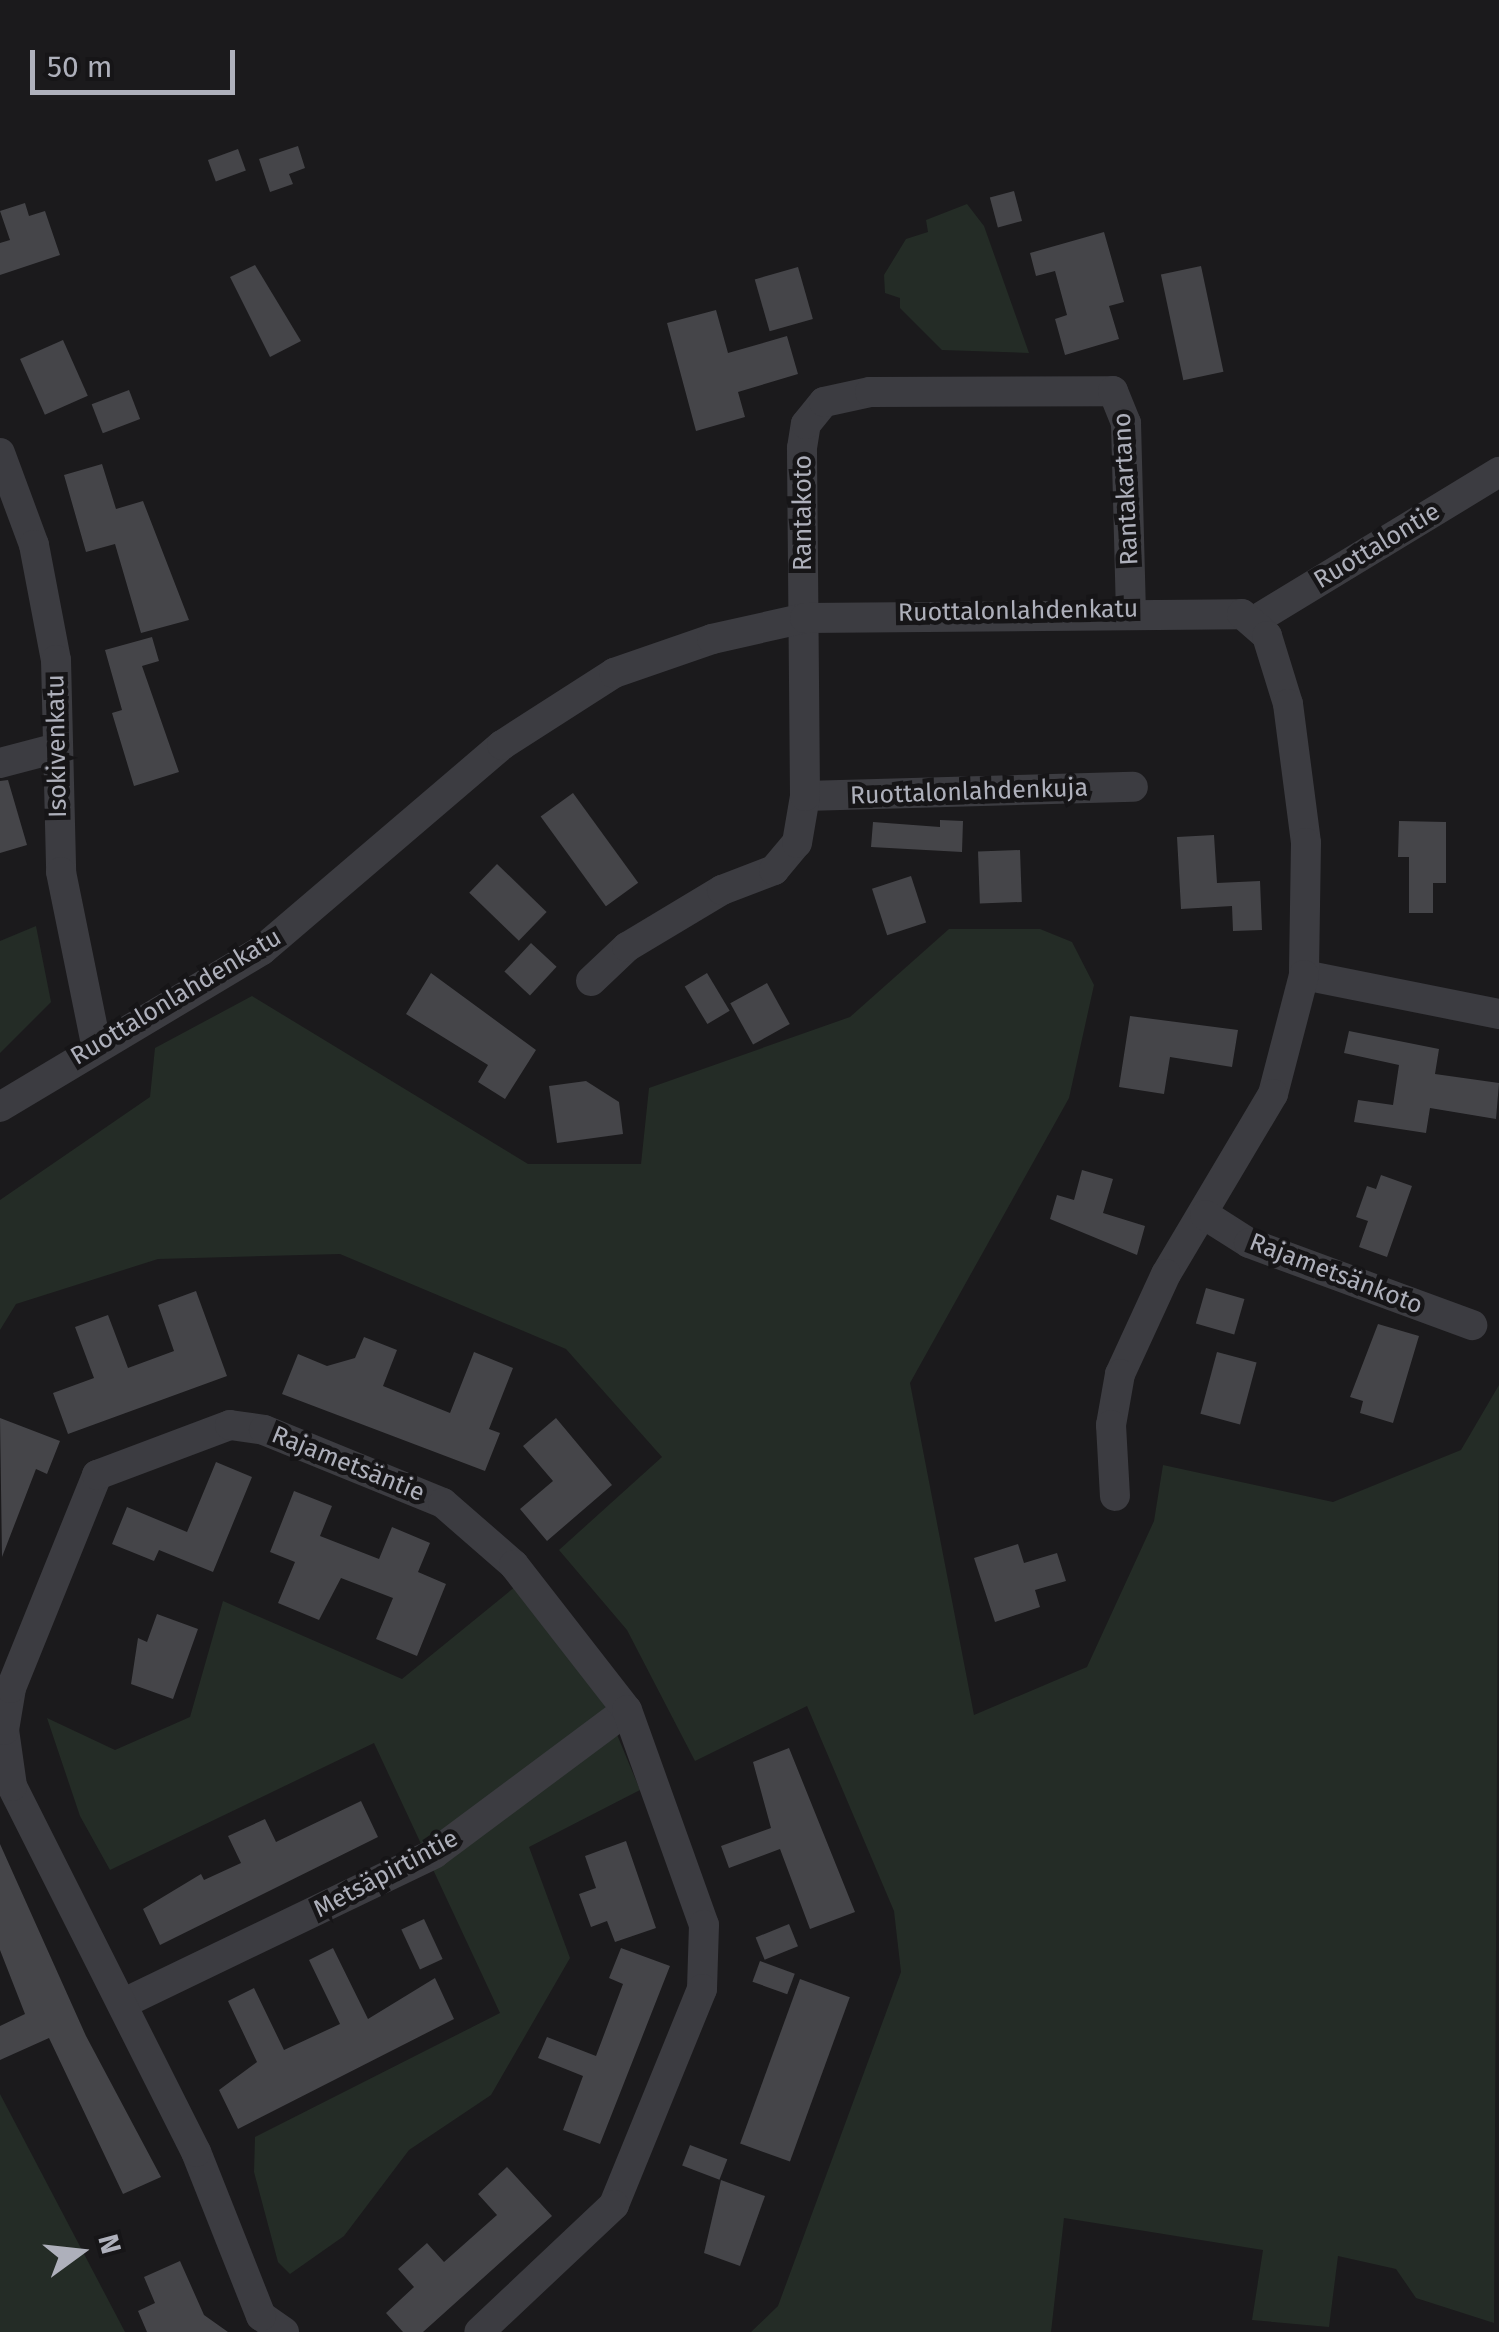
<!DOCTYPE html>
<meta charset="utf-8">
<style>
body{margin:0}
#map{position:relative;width:1499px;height:2332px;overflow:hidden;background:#1b1a1c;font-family:"Fira Sans",sans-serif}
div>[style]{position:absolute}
.green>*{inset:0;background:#242c26}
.building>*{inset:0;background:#454549;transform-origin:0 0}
.street>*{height:30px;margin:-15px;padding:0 15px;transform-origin:15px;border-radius:15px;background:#3c3c41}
span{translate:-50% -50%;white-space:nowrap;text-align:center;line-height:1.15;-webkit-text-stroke:9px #161517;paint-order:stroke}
.street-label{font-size:25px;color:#aeb0bb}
.north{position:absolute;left:30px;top:2202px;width:100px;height:100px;-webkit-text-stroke:8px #161517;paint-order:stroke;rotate:75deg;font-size:28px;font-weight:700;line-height:40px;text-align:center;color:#aeb0bb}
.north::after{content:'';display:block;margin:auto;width:35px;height:45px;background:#aeb0bb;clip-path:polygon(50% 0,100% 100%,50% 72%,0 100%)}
.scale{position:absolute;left:30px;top:50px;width:205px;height:45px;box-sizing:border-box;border:5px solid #aeb0bb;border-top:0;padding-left:12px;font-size:30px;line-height:35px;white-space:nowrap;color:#aeb0bb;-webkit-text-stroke:8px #161517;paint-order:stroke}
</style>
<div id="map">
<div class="green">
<i style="clip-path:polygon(967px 204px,984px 226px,1029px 353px,942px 350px,900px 308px,900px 298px,885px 293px,884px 275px,906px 239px,928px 232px,926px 220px)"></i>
<i style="clip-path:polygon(36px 926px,51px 1002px,0 1053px,0 941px)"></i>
<i style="clip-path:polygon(949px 929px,1040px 929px,1072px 942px,1094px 985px,1069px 1098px,910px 1383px,974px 1715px,1087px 1667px,1154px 1521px,1163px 1465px,1333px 1502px,1461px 1450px,1499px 1385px,1494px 2323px,1416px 2298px,1396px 2269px,1338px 2256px,1329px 2327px,1252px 2320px,1263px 2250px,1064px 2218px,1051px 2332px,751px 2332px,778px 2306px,901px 1972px,894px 1911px,807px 1706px,695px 1761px,627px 1630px,559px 1550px,662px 1457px,566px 1349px,340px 1254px,158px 1259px,16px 1304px,0 1330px,0 1200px,150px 1097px,155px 1048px,252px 996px,528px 1164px,641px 1164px,649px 1088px,850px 1017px)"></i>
<i style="clip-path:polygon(516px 1586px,601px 1696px,640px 1790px,529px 1847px,570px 1958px,491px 2095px,409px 2150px,344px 2236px,290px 2274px,278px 2262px,254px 2172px,255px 2137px,500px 2013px,374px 1743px,110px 1870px,80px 1816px,47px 1718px,115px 1750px,190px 1717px,223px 1601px,402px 1679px)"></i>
<i style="clip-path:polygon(0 2094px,125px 2332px,0 2332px)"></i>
</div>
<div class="building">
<i style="clip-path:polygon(298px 146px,305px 168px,289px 174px,293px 184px,270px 192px,259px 159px)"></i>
<i style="left:238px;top:149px;width:23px;height:32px;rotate:70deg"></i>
<i style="left:1014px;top:191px;width:31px;height:25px;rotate:75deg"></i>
<i style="clip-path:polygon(25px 203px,29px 216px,45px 211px,60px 255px,0 275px,0 243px,10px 240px,0 211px)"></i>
<i style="clip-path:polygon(1104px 232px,1124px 302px,1109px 306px,1119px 339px,1065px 355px,1055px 319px,1067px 315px,1055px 271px,1036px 276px,1030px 253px)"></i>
<i style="clip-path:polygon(255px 265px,301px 341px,270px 357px,230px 277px)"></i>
<i style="left:1201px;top:266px;width:108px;height:41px;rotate:78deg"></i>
<i style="left:798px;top:267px;width:54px;height:45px;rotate:74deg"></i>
<i style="clip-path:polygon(716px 310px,728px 353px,787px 336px,798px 374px,738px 392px,745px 417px,696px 431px,667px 323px)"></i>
<i style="left:63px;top:340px;width:61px;height:47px;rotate:66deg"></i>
<i style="left:129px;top:390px;width:31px;height:40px;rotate:69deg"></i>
<i style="clip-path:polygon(102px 464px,116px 509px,143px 501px,189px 620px,141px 633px,115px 544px,86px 552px,64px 475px)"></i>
<i style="clip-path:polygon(152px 637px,159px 661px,142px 666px,179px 772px,134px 786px,112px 713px,122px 710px,105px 650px)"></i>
<i style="clip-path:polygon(8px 780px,27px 845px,0 853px,0 781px)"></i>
<i style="left:573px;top:793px;width:111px;height:40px;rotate:54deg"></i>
<i style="clip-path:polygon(940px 820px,963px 821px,962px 852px,871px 847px,873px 822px,940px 827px)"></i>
<i style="clip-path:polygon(1399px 821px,1446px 822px,1446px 883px,1433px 883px,1433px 913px,1409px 913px,1409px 857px,1398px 857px)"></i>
<i style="clip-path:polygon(1214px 835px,1217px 883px,1260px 881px,1262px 930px,1233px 931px,1232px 906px,1181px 909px,1177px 837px)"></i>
<i style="left:1020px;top:850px;width:52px;height:42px;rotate:88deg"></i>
<i style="left:497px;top:864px;width:69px;height:40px;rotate:44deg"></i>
<i style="left:911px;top:876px;width:49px;height:41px;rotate:72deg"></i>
<i style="left:531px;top:943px;width:35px;height:39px;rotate:43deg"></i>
<i style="clip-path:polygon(431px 973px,536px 1050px,505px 1099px,478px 1082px,488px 1065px,406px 1014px)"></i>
<i style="left:707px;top:973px;width:44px;height:26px;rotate:59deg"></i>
<i style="left:767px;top:983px;width:47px;height:42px;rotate:61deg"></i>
<i style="clip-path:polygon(1130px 1016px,1238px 1030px,1232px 1067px,1170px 1057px,1164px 1094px,1119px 1087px)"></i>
<i style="clip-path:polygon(1349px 1031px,1439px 1049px,1435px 1074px,1499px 1083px,1496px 1119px,1430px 1108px,1426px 1133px,1354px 1122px,1358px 1100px,1393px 1105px,1399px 1065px,1344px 1053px)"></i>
<i style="clip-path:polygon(586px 1081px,619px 1102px,623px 1134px,557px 1143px,549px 1086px)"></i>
<i style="clip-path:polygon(1082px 1170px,1113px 1179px,1103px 1213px,1145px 1226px,1137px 1255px,1050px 1219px,1057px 1195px,1074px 1200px)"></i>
<i style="clip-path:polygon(1381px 1175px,1412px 1186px,1387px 1257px,1359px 1247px,1368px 1221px,1356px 1217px,1367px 1186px,1376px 1189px)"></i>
<i style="left:1206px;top:1288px;width:40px;height:37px;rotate:16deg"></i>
<i style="clip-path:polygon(196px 1291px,227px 1376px,68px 1434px,53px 1393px,94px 1378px,75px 1327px,108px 1315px,128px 1368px,174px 1351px,158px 1305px)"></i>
<i style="clip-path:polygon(1378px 1324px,1419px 1336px,1393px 1423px,1360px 1413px,1363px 1401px,1350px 1397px)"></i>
<i style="clip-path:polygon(364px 1337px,397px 1350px,383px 1386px,450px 1413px,474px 1352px,513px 1368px,489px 1429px,500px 1433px,485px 1471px,282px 1394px,298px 1354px,327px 1366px,355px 1358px)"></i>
<i style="left:1217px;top:1352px;width:41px;height:64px;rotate:15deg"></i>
<i style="clip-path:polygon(0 1418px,60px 1441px,47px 1474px,36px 1469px,2px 1557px)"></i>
<i style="clip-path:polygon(556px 1418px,612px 1485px,547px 1541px,520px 1509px,553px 1481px,523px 1446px)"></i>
<i style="clip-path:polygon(216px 1462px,252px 1477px,213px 1572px,159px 1550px,154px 1561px,112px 1544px,127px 1507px,187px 1532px)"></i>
<i style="clip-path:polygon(294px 1491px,332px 1506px,320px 1536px,379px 1559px,392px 1527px,430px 1543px,418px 1572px,446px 1584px,417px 1656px,376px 1639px,393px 1598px,341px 1578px,319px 1620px,278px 1603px,295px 1562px,270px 1552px)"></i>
<i style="clip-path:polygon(1018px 1544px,1024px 1563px,1057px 1553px,1066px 1581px,1035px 1590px,1040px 1607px,995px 1622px,974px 1558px)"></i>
<i style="clip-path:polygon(157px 1614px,198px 1629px,173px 1699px,131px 1684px,138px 1638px,147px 1642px)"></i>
<i style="clip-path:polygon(789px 1748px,855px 1912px,810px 1929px,780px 1849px,729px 1868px,721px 1846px,771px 1828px,753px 1762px)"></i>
<i style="clip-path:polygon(361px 1801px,378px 1837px,160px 1945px,143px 1909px,201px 1874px,204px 1880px,241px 1863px,228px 1836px,265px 1819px,276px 1842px)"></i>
<i style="clip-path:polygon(626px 1841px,656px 1928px,615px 1942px,607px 1921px,591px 1927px,579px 1894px,596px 1888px,585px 1856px)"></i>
<i style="clip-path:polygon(0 1844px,86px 2036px,161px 2177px,123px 2194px,49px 2038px,0 2060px,0 2026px,25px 2014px,0 1950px)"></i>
<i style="left:424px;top:1919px;width:44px;height:25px;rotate:65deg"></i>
<i style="left:789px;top:1924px;width:24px;height:36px;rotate:68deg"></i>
<i style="clip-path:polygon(333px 1948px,368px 2019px,435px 1978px,454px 2019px,238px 2129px,219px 2090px,257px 2062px,228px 2001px,254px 1988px,284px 2050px,340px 2024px,309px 1960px)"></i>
<i style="clip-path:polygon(621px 1948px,670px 1966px,600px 2144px,563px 2130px,583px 2076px,538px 2058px,547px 2037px,596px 2056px,623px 1984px,609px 1978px)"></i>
<i style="left:760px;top:1961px;width:37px;height:22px;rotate:20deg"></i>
<i style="left:800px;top:1979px;width:53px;height:175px;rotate:20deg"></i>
<i style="left:690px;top:2145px;width:40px;height:22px;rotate:21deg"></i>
<i style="clip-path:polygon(507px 2167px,552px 2216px,423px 2332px,403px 2332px,386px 2313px,414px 2287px,398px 2269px,427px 2243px,444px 2262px,497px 2215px,478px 2194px)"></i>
<i style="clip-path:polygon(721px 2180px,765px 2196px,740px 2266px,704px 2253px)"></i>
<i style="clip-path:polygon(180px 2261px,204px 2315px,228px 2332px,147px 2332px,138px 2311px,155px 2303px,144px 2277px)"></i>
</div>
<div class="street">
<i style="left:0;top:453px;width:98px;rotate:69.7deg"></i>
<i style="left:34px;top:545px;width:117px;rotate:79.2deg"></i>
<i style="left:56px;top:660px;width:212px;rotate:88.6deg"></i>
<i style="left:61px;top:872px;width:176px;rotate:78.5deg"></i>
<i style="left:1254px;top:621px;width:287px;rotate:-31.3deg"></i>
<i style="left:0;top:763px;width:59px;rotate:-14.7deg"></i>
<i style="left:805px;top:796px;width:328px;rotate:-1.6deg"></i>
<i style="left:1304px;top:975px;width:199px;rotate:11.3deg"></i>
<i style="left:591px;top:981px;width:50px;rotate:-43.4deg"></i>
<i style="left:627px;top:947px;width:111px;rotate:-31deg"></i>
<i style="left:722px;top:890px;width:56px;rotate:-21deg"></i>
<i style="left:774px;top:870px;width:35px;rotate:-50deg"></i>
<i style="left:797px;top:843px;width:48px;rotate:-80.3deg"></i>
<i style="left:805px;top:796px;width:348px;rotate:-90.5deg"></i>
<i style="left:802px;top:448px;width:24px;rotate:-81deg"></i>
<i style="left:806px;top:424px;width:28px;rotate:-51deg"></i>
<i style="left:824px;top:402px;width:47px;rotate:-12.3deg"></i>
<i style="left:870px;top:392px;width:243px;rotate:-0.2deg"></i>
<i style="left:1113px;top:391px;width:35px;rotate:68deg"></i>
<i style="left:1126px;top:423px;width:186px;rotate:88.5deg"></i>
<i style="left:0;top:1107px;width:305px;rotate:-30.9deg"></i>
<i style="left:262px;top:950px;width:316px;rotate:-40.5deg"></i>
<i style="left:502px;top:745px;width:133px;rotate:-32.7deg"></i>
<i style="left:614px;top:673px;width:104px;rotate:-19.1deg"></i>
<i style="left:712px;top:639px;width:95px;rotate:-12.7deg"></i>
<i style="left:805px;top:618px;width:437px;rotate:-0.5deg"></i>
<i style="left:1242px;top:614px;width:33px;rotate:41deg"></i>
<i style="left:1267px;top:636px;width:71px;rotate:72.8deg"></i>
<i style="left:1288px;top:704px;width:140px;rotate:82.6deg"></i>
<i style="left:1306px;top:843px;width:132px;rotate:90.9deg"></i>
<i style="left:1304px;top:975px;width:123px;rotate:104.6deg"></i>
<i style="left:1273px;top:1094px;width:209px;rotate:120.7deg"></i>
<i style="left:1166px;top:1274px;width:110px;rotate:114.7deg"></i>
<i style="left:1120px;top:1374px;width:52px;rotate:100deg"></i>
<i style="left:1111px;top:1425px;width:71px;rotate:86.8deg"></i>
<i style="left:1205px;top:1215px;width:52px;rotate:32.5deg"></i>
<i style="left:1249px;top:1243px;width:238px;rotate:20.2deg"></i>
<i style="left:124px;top:2003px;width:345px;rotate:-25.7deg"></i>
<i style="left:435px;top:1853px;width:239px;rotate:-36.7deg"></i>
<i style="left:284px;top:2332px;width:28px;rotate:-145deg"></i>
<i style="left:261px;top:2316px;width:176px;rotate:-111.6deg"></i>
<i style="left:196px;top:2152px;width:410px;rotate:-116.7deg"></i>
<i style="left:12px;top:1786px;width:57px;rotate:-98.1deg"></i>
<i style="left:4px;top:1730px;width:43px;rotate:-80.5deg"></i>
<i style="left:11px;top:1688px;width:230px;rotate:-68deg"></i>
<i style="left:97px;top:1475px;width:142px;rotate:-20.6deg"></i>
<i style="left:230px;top:1425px;width:34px;rotate:8deg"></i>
<i style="left:264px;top:1430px;width:193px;rotate:22.2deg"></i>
<i style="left:443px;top:1503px;width:94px;rotate:41.1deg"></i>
<i style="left:514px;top:1565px;width:184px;rotate:52.1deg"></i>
<i style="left:627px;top:1710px;width:228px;rotate:70.3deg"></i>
<i style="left:704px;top:1925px;width:64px;rotate:91.8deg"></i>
<i style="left:702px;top:1989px;width:233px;rotate:112.2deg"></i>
<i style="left:614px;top:2205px;width:185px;rotate:136.7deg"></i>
</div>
<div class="street-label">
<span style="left:1126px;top:489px;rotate:-93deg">Rantakartano</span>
<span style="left:803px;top:513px;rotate:-90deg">Rantakoto</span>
<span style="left:1377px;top:546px;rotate:-31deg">Ruottalontie</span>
<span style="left:1018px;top:611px;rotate:-1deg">Ruottalonlahdenkatu</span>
<span style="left:57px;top:746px;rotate:-91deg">Isokivenkatu</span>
<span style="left:969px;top:792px;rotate:-2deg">Ruottalonlahdenkuja</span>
<span style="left:176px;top:997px;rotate:-31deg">Ruottalonlahdenkatu</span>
<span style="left:1336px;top:1274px;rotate:21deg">Rajametsänkoto</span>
<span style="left:348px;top:1464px;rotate:22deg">Rajametsäntie</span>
<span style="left:386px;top:1874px;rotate:-28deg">Metsäpirtintie</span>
</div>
<div class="north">N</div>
<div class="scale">50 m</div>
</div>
